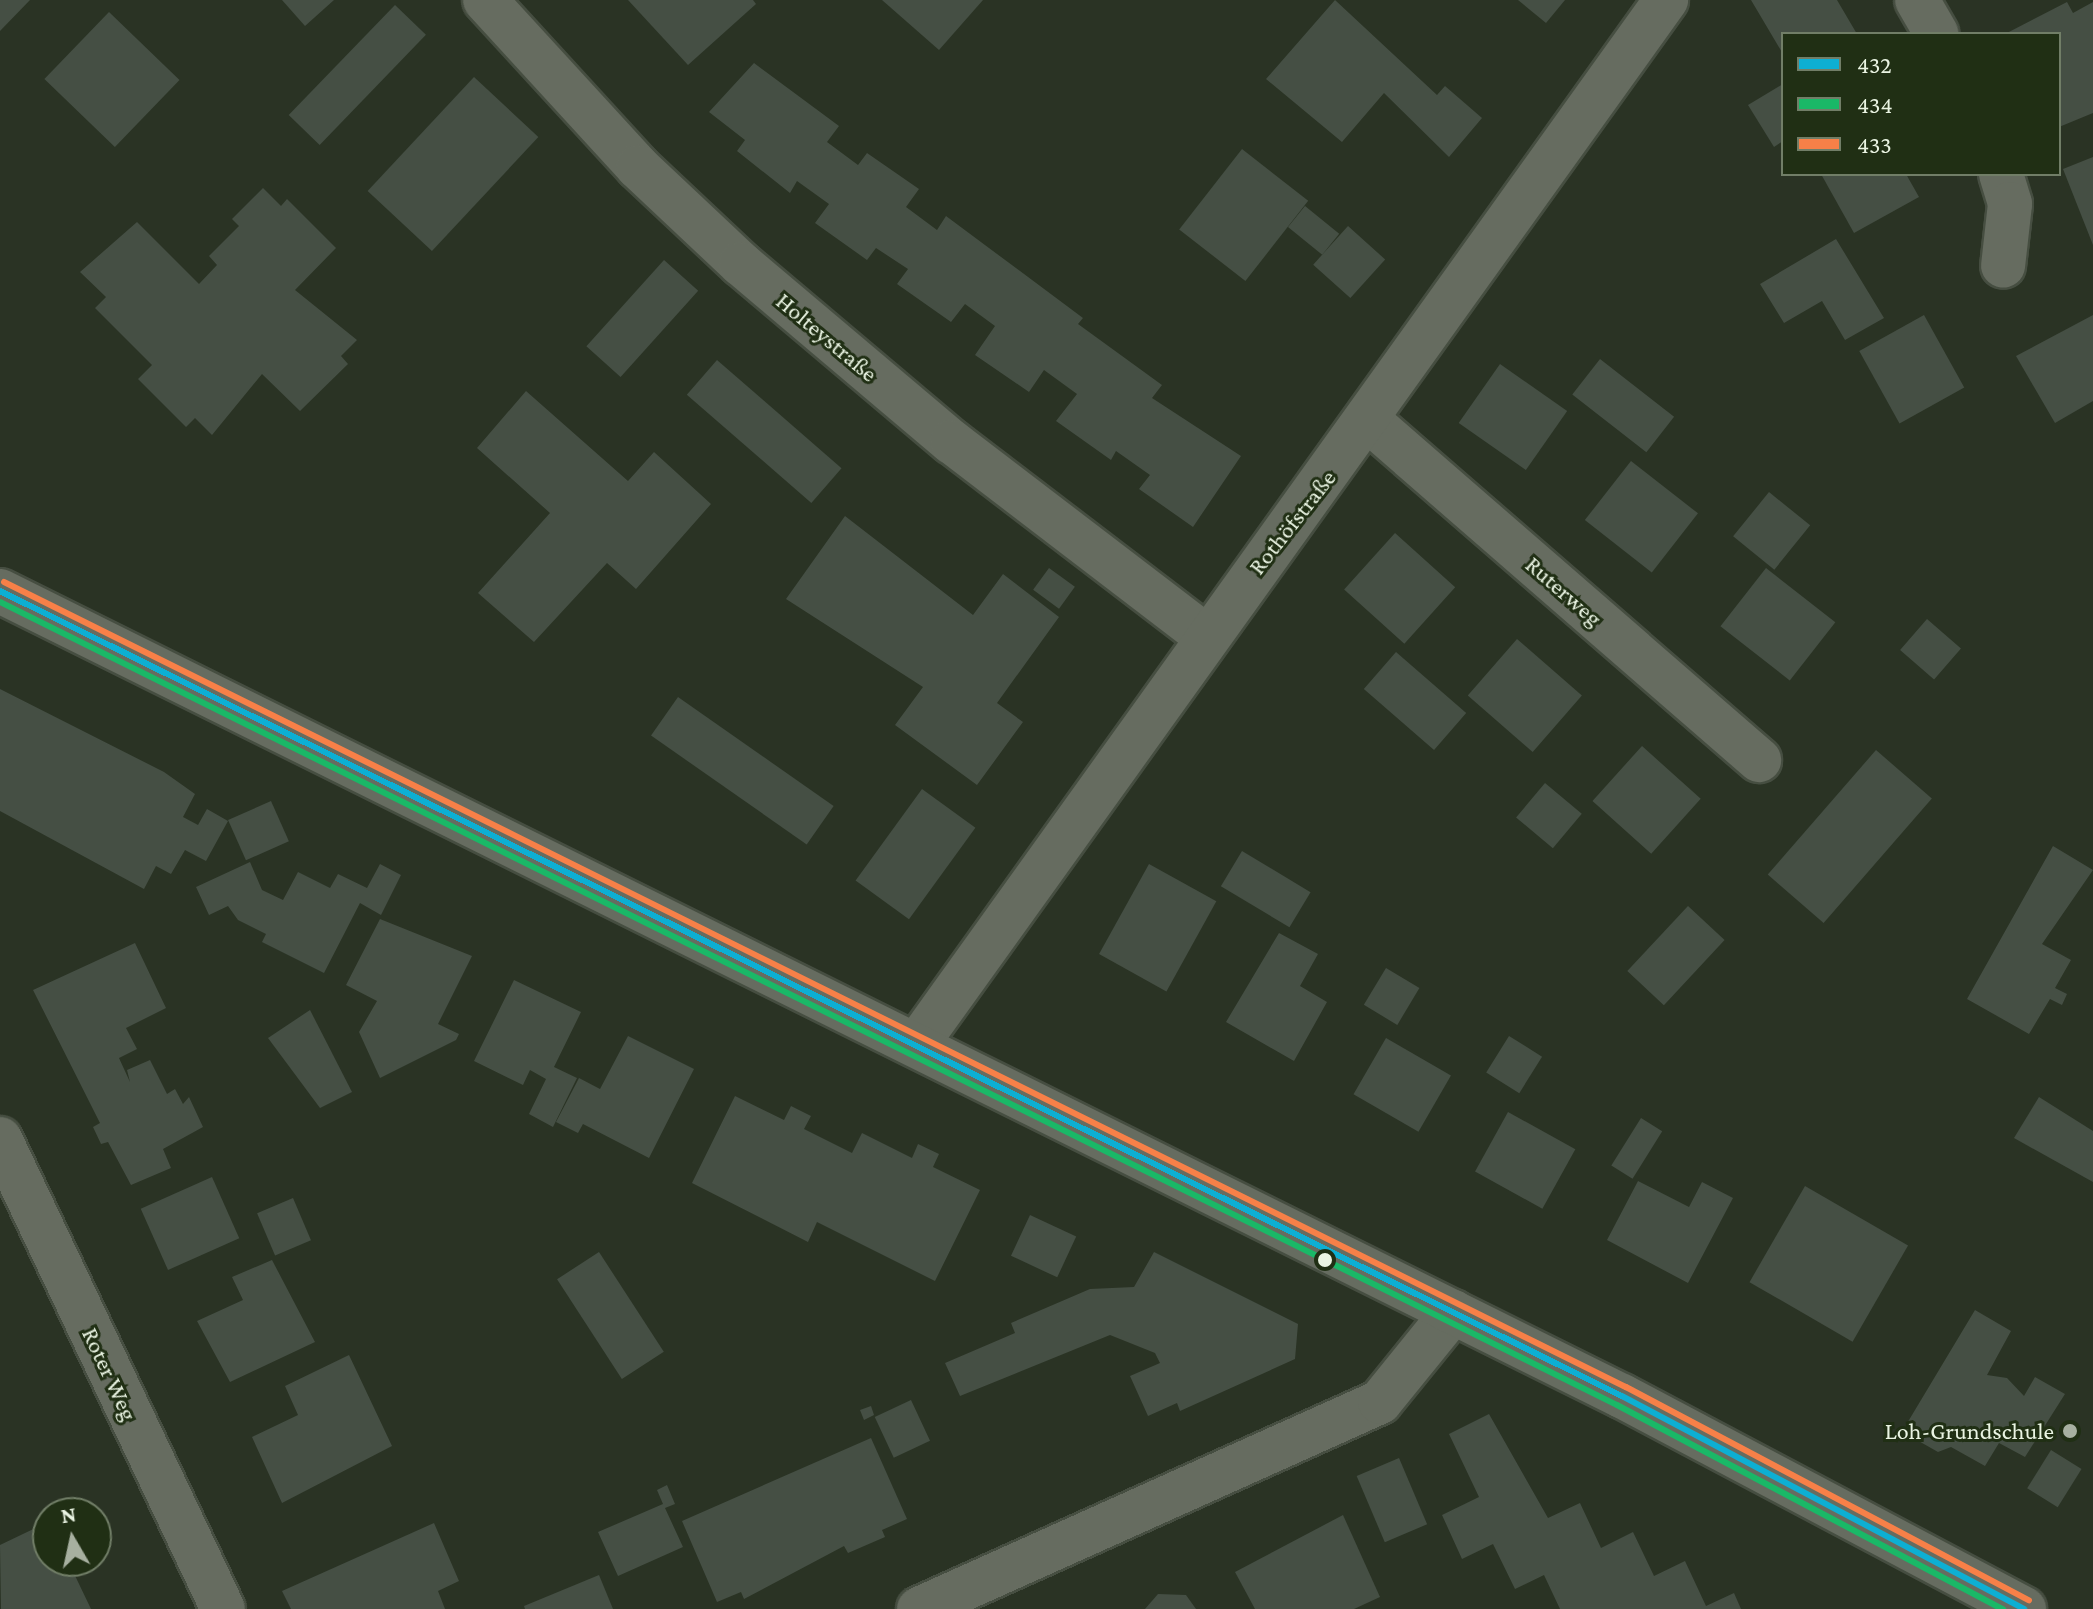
<!DOCTYPE html>
<meta charset="utf-8">
<style>
body{margin:0}
#map{position:relative;width:2093px;height:1609px;overflow:hidden;background:#2a3324;font-family:"Crimson Pro",serif}
div>[style]{position:absolute}
.building>*{inset:0;background:#454f44;transform-origin:0 0}
.roads{filter:drop-shadow(2px 0 #464e41) drop-shadow(-2px 0 #464e41) drop-shadow(0 2px #464e41) drop-shadow(0 -2px #464e41)}
.minor>*{height:44px;margin:-22px;padding:0 22px;transform-origin:22px;border-radius:22px;background:#666c60}
.secondary>*{height:44px;margin:-22px;padding:0 22px;transform-origin:22px;border-radius:22px;background:#666c60}
.bus-1>*{height:6px;margin:-3px;padding:0 3px;transform-origin:3px;border-radius:3px;background:#0dafd3}
.bus-2>*{height:6px;margin:-3px;padding:0 3px;transform-origin:3px;border-radius:3px;background:#1ab867}
.bus-3>*{height:6px;margin:-3px;padding:0 3px;transform-origin:3px;border-radius:3px;background:#f78048}
.dots>*{width:22px;height:22px;translate:-50% -50%;box-sizing:border-box;border:4px solid #202f14;border-radius:50%}
span{translate:-50% -50%;white-space:nowrap;text-align:center;line-height:1.15;-webkit-text-stroke:6px #202f14;paint-order:stroke}
.street-label{font-size:24px;color:#eaf4e3}
.poi-label{font-size:24px;color:#eaf4e3}
.right{translate:-100% -50%;text-align:right}
.legend{position:absolute;left:1781px;top:32px;width:280px;height:144px;box-sizing:border-box;background:#202f14;border:2px solid #717e67;margin:0;padding:10px 14px;list-style:none;font-size:24px;color:#eaf4e3}
.legend li{display:flex;align-items:center;gap:16px;height:40px}
.legend b{width:40px;border:2px solid #717e67}
.north{position:absolute;left:32px;top:1497px;width:80px;height:80px;box-sizing:border-box;background:#202f14;border:2px solid #717e67;border-radius:50%;rotate:351deg;font-size:22px;font-weight:700;line-height:32px;text-align:center;color:#eaf4e3}
.north::after{content:'';display:block;margin:auto;width:28px;height:36px;background:#a7b0a0;clip-path:polygon(50% 0,100% 100%,50% 72%,0 100%)}
</style>
<div id="map">
<div class="building">
<i style="clip-path:polygon(0 0,30px 0,0 31px)"></i>
<i style="clip-path:polygon(282px 0,334px 0,305px 26px)"></i>
<i style="clip-path:polygon(628px 0,753px 0,756px 4px,688px 65px)"></i>
<i style="clip-path:polygon(882px 0,983px 0,939px 50px)"></i>
<i style="clip-path:polygon(1335px 0,1437px 95px,1445px 86px,1482px 118px,1449px 157px,1384px 93px,1342px 142px,1266px 79px)"></i>
<i style="clip-path:polygon(1518px 0,1565px 0,1546px 23px)"></i>
<i style="clip-path:polygon(1751px 0,1837px 0,1857px 34px,1783px 34px,1783px 54px)"></i>
<i style="clip-path:polygon(2067px 2px,2073px 13px,2093px 2px,2093px 113px,2059px 127px,2059px 34px,2005px 34px)"></i>
<i style="left:395px;top:5px;width:43px;height:153px;rotate:44deg"></i>
<i style="left:109px;top:12px;width:98px;height:93px;rotate:44deg"></i>
<i style="clip-path:polygon(754px 63px,839px 126px,827px 142px,858px 165px,867px 153px,919px 189px,906px 207px,937px 230px,946px 216px,1083px 318px,1078px 324px,1162px 385px,1152px 398px,1241px 456px,1193px 527px,1139px 489px,1150px 475px,1116px 451px,1111px 460px,1056px 421px,1077px 394px,1044px 370px,1029px 392px,975px 355px,995px 326px,965px 304px,951px 322px,897px 284px,908px 269px,876px 248px,867px 260px,815px 223px,829px 204px,797px 181px,790px 193px,737px 151px,745px 140px,709px 112px)"></i>
<i style="left:474px;top:77px;width:88px;height:156px;rotate:43deg"></i>
<i style="clip-path:polygon(1783px 84px,1783px 141px,1774px 147px,1748px 105px)"></i>
<i style="left:1242px;top:149px;width:84px;height:102px;rotate:38deg"></i>
<i style="clip-path:polygon(2093px 157px,2093px 245px,2063px 169px)"></i>
<i style="clip-path:polygon(1821px 174px,1906px 174px,1919px 197px,1854px 233px)"></i>
<i style="clip-path:polygon(263px 188px,281px 206px,287px 199px,336px 248px,295px 290px,357px 340px,341px 356px,348px 364px,300px 411px,262px 374px,212px 435px,195px 418px,186px 427px,138px 379px,152px 365px,95px 308px,106px 297px,80px 272px,137px 222px,199px 284px,217px 265px,209px 256px,239px 226px,232px 219px)"></i>
<i style="left:1305px;top:206px;width:44px;height:27px;rotate:39deg"></i>
<i style="left:1348px;top:226px;width:50px;height:52px;rotate:42deg"></i>
<i style="clip-path:polygon(1836px 239px,1884px 318px,1845px 340px,1822px 301px,1784px 323px,1760px 284px)"></i>
<i style="left:664px;top:260px;width:46px;height:116px;rotate:42deg"></i>
<i style="left:1924px;top:315px;width:83px;height:74px;rotate:61deg"></i>
<i style="clip-path:polygon(2093px 315px,2093px 401px,2055px 423px,2016px 356px)"></i>
<i style="left:1600px;top:359px;width:94px;height:45px;rotate:38deg"></i>
<i style="left:717px;top:360px;width:165px;height:46px;rotate:41deg"></i>
<i style="left:1500px;top:364px;width:82px;height:72px;rotate:35deg"></i>
<i style="clip-path:polygon(526px 391px,628px 481px,654px 452px,711px 504px,636px 589px,607px 563px,534px 642px,478px 593px,550px 513px,477px 448px)"></i>
<i style="left:1631px;top:461px;width:85px;height:75px;rotate:38deg"></i>
<i style="left:1769px;top:492px;width:53px;height:57px;rotate:39deg"></i>
<i style="clip-path:polygon(845px 516px,973px 615px,1003px 574px,1059px 617px,997px 703px,1023px 722px,977px 785px,895px 725px,923px 687px,786px 599px)"></i>
<i style="left:1395px;top:533px;width:81px;height:76px;rotate:42deg"></i>
<i style="left:1049px;top:568px;width:32px;height:27px;rotate:36deg"></i>
<i style="left:1766px;top:568px;width:88px;height:74px;rotate:38deg"></i>
<i style="left:1927px;top:619px;width:45px;height:41px;rotate:41deg"></i>
<i style="left:1517px;top:639px;width:86px;height:75px;rotate:41deg"></i>
<i style="left:1396px;top:652px;width:93px;height:49px;rotate:41deg"></i>
<i style="clip-path:polygon(0 689px,164px 772px,195px 794px,183px 817px,198px 825px,207px 809px,228px 821px,206px 861px,185px 850px,171px 874px,156px 866px,144px 889px,0 811px)"></i>
<i style="left:678px;top:697px;width:190px;height:47px;rotate:35deg"></i>
<i style="left:1642px;top:746px;width:79px;height:74px;rotate:42deg"></i>
<i style="left:1876px;top:750px;width:74px;height:165px;rotate:41deg"></i>
<i style="left:1545px;top:783px;width:48px;height:45px;rotate:40deg"></i>
<i style="left:922px;top:789px;width:66px;height:113px;rotate:36deg"></i>
<i style="left:271px;top:801px;width:44px;height:47px;rotate:66deg"></i>
<i style="clip-path:polygon(2053px 846px,2093px 870px,2042px 944px,2071px 960px,2055px 988px,2067px 994px,2062px 1005px,2050px 999px,2029px 1034px,1967px 999px)"></i>
<i style="left:1242px;top:851px;width:80px;height:41px;rotate:31deg"></i>
<i style="clip-path:polygon(250px 862px,262px 890px,283px 900px,298px 872px,330px 888px,338px 874px,367px 888px,380px 864px,401px 875px,381px 915px,360px 903px,324px 973px,262px 942px,266px 934px,238px 920px,228px 906px,209px 915px,196px 887px)"></i>
<i style="left:1149px;top:864px;width:77px;height:103px;rotate:29deg"></i>
<i style="left:1688px;top:906px;width:50px;height:89px;rotate:43deg"></i>
<i style="clip-path:polygon(380px 919px,472px 956px,438px 1024px,459px 1034px,456px 1040px,380px 1078px,359px 1032px,377px 1001px,346px 985px)"></i>
<i style="clip-path:polygon(1279px 933px,1318px 954px,1300px 986px,1327px 1002px,1294px 1061px,1226px 1022px)"></i>
<i style="clip-path:polygon(135px 943px,166px 1008px,126px 1028px,137px 1049px,119px 1058px,130px 1082px,127px 1070px,150px 1060px,167px 1094px,175px 1089px,183px 1104px,189px 1097px,203px 1127px,163px 1149px,171px 1168px,131px 1185px,108px 1142px,101px 1144px,93px 1127px,100px 1123px,33px 990px)"></i>
<i style="left:1386px;top:968px;width:39px;height:43px;rotate:31deg"></i>
<i style="clip-path:polygon(514px 980px,581px 1012px,554px 1067px,577px 1078px,553px 1127px,529px 1114px,546px 1079px,530px 1070px,523px 1085px,474px 1061px)"></i>
<i style="clip-path:polygon(310px 1010px,352px 1092px,320px 1108px,268px 1038px)"></i>
<i style="clip-path:polygon(628px 1036px,694px 1069px,649px 1158px,583px 1124px,578px 1133px,556px 1122px,579px 1078px,600px 1089px)"></i>
<i style="left:1509px;top:1036px;width:39px;height:43px;rotate:32deg"></i>
<i style="left:1386px;top:1038px;width:75px;height:65px;rotate:30deg"></i>
<i style="clip-path:polygon(735px 1096px,784px 1120px,791px 1106px,811px 1116px,804px 1129px,852px 1153px,862px 1133px,912px 1158px,918px 1144px,939px 1154px,933px 1167px,980px 1190px,935px 1281px,817px 1222px,808px 1242px,692px 1183px)"></i>
<i style="clip-path:polygon(2039px 1097px,2093px 1131px,2093px 1182px,2014px 1138px)"></i>
<i style="left:1508px;top:1112px;width:77px;height:68px;rotate:29deg"></i>
<i style="left:1641px;top:1118px;width:25px;height:56px;rotate:32deg"></i>
<i style="left:212px;top:1177px;width:67px;height:78px;rotate:66deg"></i>
<i style="clip-path:polygon(1638px 1181px,1689px 1207px,1702px 1182px,1733px 1198px,1688px 1283px,1607px 1240px)"></i>
<i style="left:1805px;top:1186px;width:119px;height:111px;rotate:30deg"></i>
<i style="left:293px;top:1198px;width:46px;height:39px;rotate:67deg"></i>
<i style="left:1030px;top:1215px;width:51px;height:45px;rotate:25deg"></i>
<i style="left:599px;top:1252px;width:119px;height:50px;rotate:57deg"></i>
<i style="clip-path:polygon(1154px 1252px,1298px 1324px,1295px 1359px,1180px 1411px,1177px 1403px,1148px 1416px,1130px 1376px,1160px 1363px,1155px 1353px,1110px 1335px,960px 1396px,945px 1363px,1015px 1333px,1011px 1323px,1090px 1289px,1134px 1287px)"></i>
<i style="clip-path:polygon(272px 1260px,315px 1342px,230px 1382px,197px 1321px,243px 1300px,232px 1277px)"></i>
<i style="clip-path:polygon(1975px 1310px,2011px 1331px,1987px 1375px,2007px 1378px,2024px 1396px,2035px 1377px,2065px 1394px,2025px 1457px,1999px 1443px,1985px 1466px,1951px 1447px,1938px 1452px,1908px 1435px,1906px 1425px)"></i>
<i style="clip-path:polygon(349px 1355px,392px 1446px,282px 1503px,252px 1437px,298px 1415px,285px 1386px)"></i>
<i style="left:911px;top:1400px;width:45px;height:40px;rotate:65deg"></i>
<i style="clip-path:polygon(871px 1406px,874px 1415px,864px 1420px,860px 1410px)"></i>
<i style="clip-path:polygon(1489px 1414px,1548px 1518px,1580px 1503px,1601px 1548px,1633px 1532px,1654px 1576px,1685px 1561px,1706px 1606px,1734px 1593px,1741px 1609px,1560px 1609px,1544px 1575px,1515px 1589px,1493px 1544px,1462px 1559px,1442px 1515px,1479px 1497px,1449px 1434px)"></i>
<i style="clip-path:polygon(871px 1438px,907px 1519px,882px 1530px,885px 1537px,848px 1553px,844px 1546px,744px 1599px,741px 1592px,717px 1602px,682px 1521px)"></i>
<i style="left:2051px;top:1450px;width:36px;height:45px;rotate:32deg"></i>
<i style="left:1399px;top:1458px;width:72px;height:46px;rotate:67deg"></i>
<i style="clip-path:polygon(667px 1485px,675px 1504px,665px 1508px,683px 1547px,618px 1576px,598px 1532px,663px 1504px,657px 1490px)"></i>
<i style="clip-path:polygon(1343px 1515px,1380px 1597px,1354px 1609px,1255px 1609px,1235px 1572px)"></i>
<i style="clip-path:polygon(48px 1522px,48px 1561px,68px 1561px,91px 1609px,1px 1609px,0 1545px)"></i>
<i style="clip-path:polygon(434px 1523px,459px 1581px,438px 1591px,445px 1609px,291px 1609px,282px 1591px)"></i>
<i style="clip-path:polygon(599px 1575px,613px 1609px,525px 1609px,524px 1606px)"></i>
<i style="clip-path:polygon(1158px 1594px,1186px 1595px,1196px 1609px,1145px 1609px)"></i>
</div>
<div class="roads">
<div class="minor">
<i style="left:485px;top:0;width:226px;rotate:47.5deg"></i>
<i style="left:638px;top:167px;width:141px;rotate:43.3deg"></i>
<i style="left:741px;top:264px;width:276px;rotate:40.2deg"></i>
<i style="left:952px;top:442px;width:317px;rotate:37.4deg"></i>
<i style="left:1917px;top:0;width:39px;rotate:60deg"></i>
<i style="left:2001px;top:174px;width:31px;rotate:73deg"></i>
<i style="left:2010px;top:204px;width:62px;rotate:96.4deg"></i>
<i style="left:1369px;top:421px;width:517px;rotate:41deg"></i>
<i style="left:917px;top:1044px;width:1285px;rotate:-54.34deg"></i>
<i style="left:0;top:1139px;width:520px;rotate:64.62deg"></i>
<i style="left:919px;top:1609px;width:505px;rotate:-24.18deg"></i>
<i style="left:1380px;top:1402px;width:116px;rotate:-51deg"></i>
</div>
<div class="secondary">
<i style="left:0;top:591px;width:1811px;rotate:26.4deg"></i>
<i style="left:1622px;top:1396px;width:455px;rotate:27.9deg"></i>
</div>
</div>
<div class="bus-1">
<i style="left:0;top:591px;width:1811px;rotate:26.4deg"></i>
<i style="left:1622px;top:1396px;width:455px;rotate:27.9deg"></i>
</div>
<div class="bus-2">
<i style="left:0;top:602px;width:1805px;rotate:26.41deg"></i>
<i style="left:1617px;top:1405px;width:437px;rotate:27.9deg"></i>
</div>
<div class="bus-3">
<i style="left:4px;top:582px;width:1811px;rotate:26.4deg"></i>
<i style="left:1626px;top:1387px;width:456px;rotate:27.9deg"></i>
</div>
<div class="dots">
<i style="left:1325px;top:1260px;background:#eaf4e3"></i>
<i style="left:2070px;top:1431px;background:#a7b0a0"></i>
</div>
<div class="street-label">
<span style="left:827px;top:337px;rotate:40deg">Holteystraße</span>
<span style="left:1292px;top:522px;rotate:-52deg">Rothöfstraße</span>
<span style="left:1564px;top:591px;rotate:41deg">Ruterweg</span>
<span style="left:110px;top:1374px;rotate:65deg">Roter Weg</span>
</div>
<div class="poi-label">
<span class="right" style="left:2054px;top:1431px">Loh-Grundschule</span>
</div>
<ul class="legend">
<li><b style="height:10px;background:#0dafd3"></b>432</li>
<li><b style="height:10px;background:#1ab867"></b>434</li>
<li><b style="height:10px;background:#f78048"></b>433</li>
</ul>
<div class="north">N</div>
</div>
